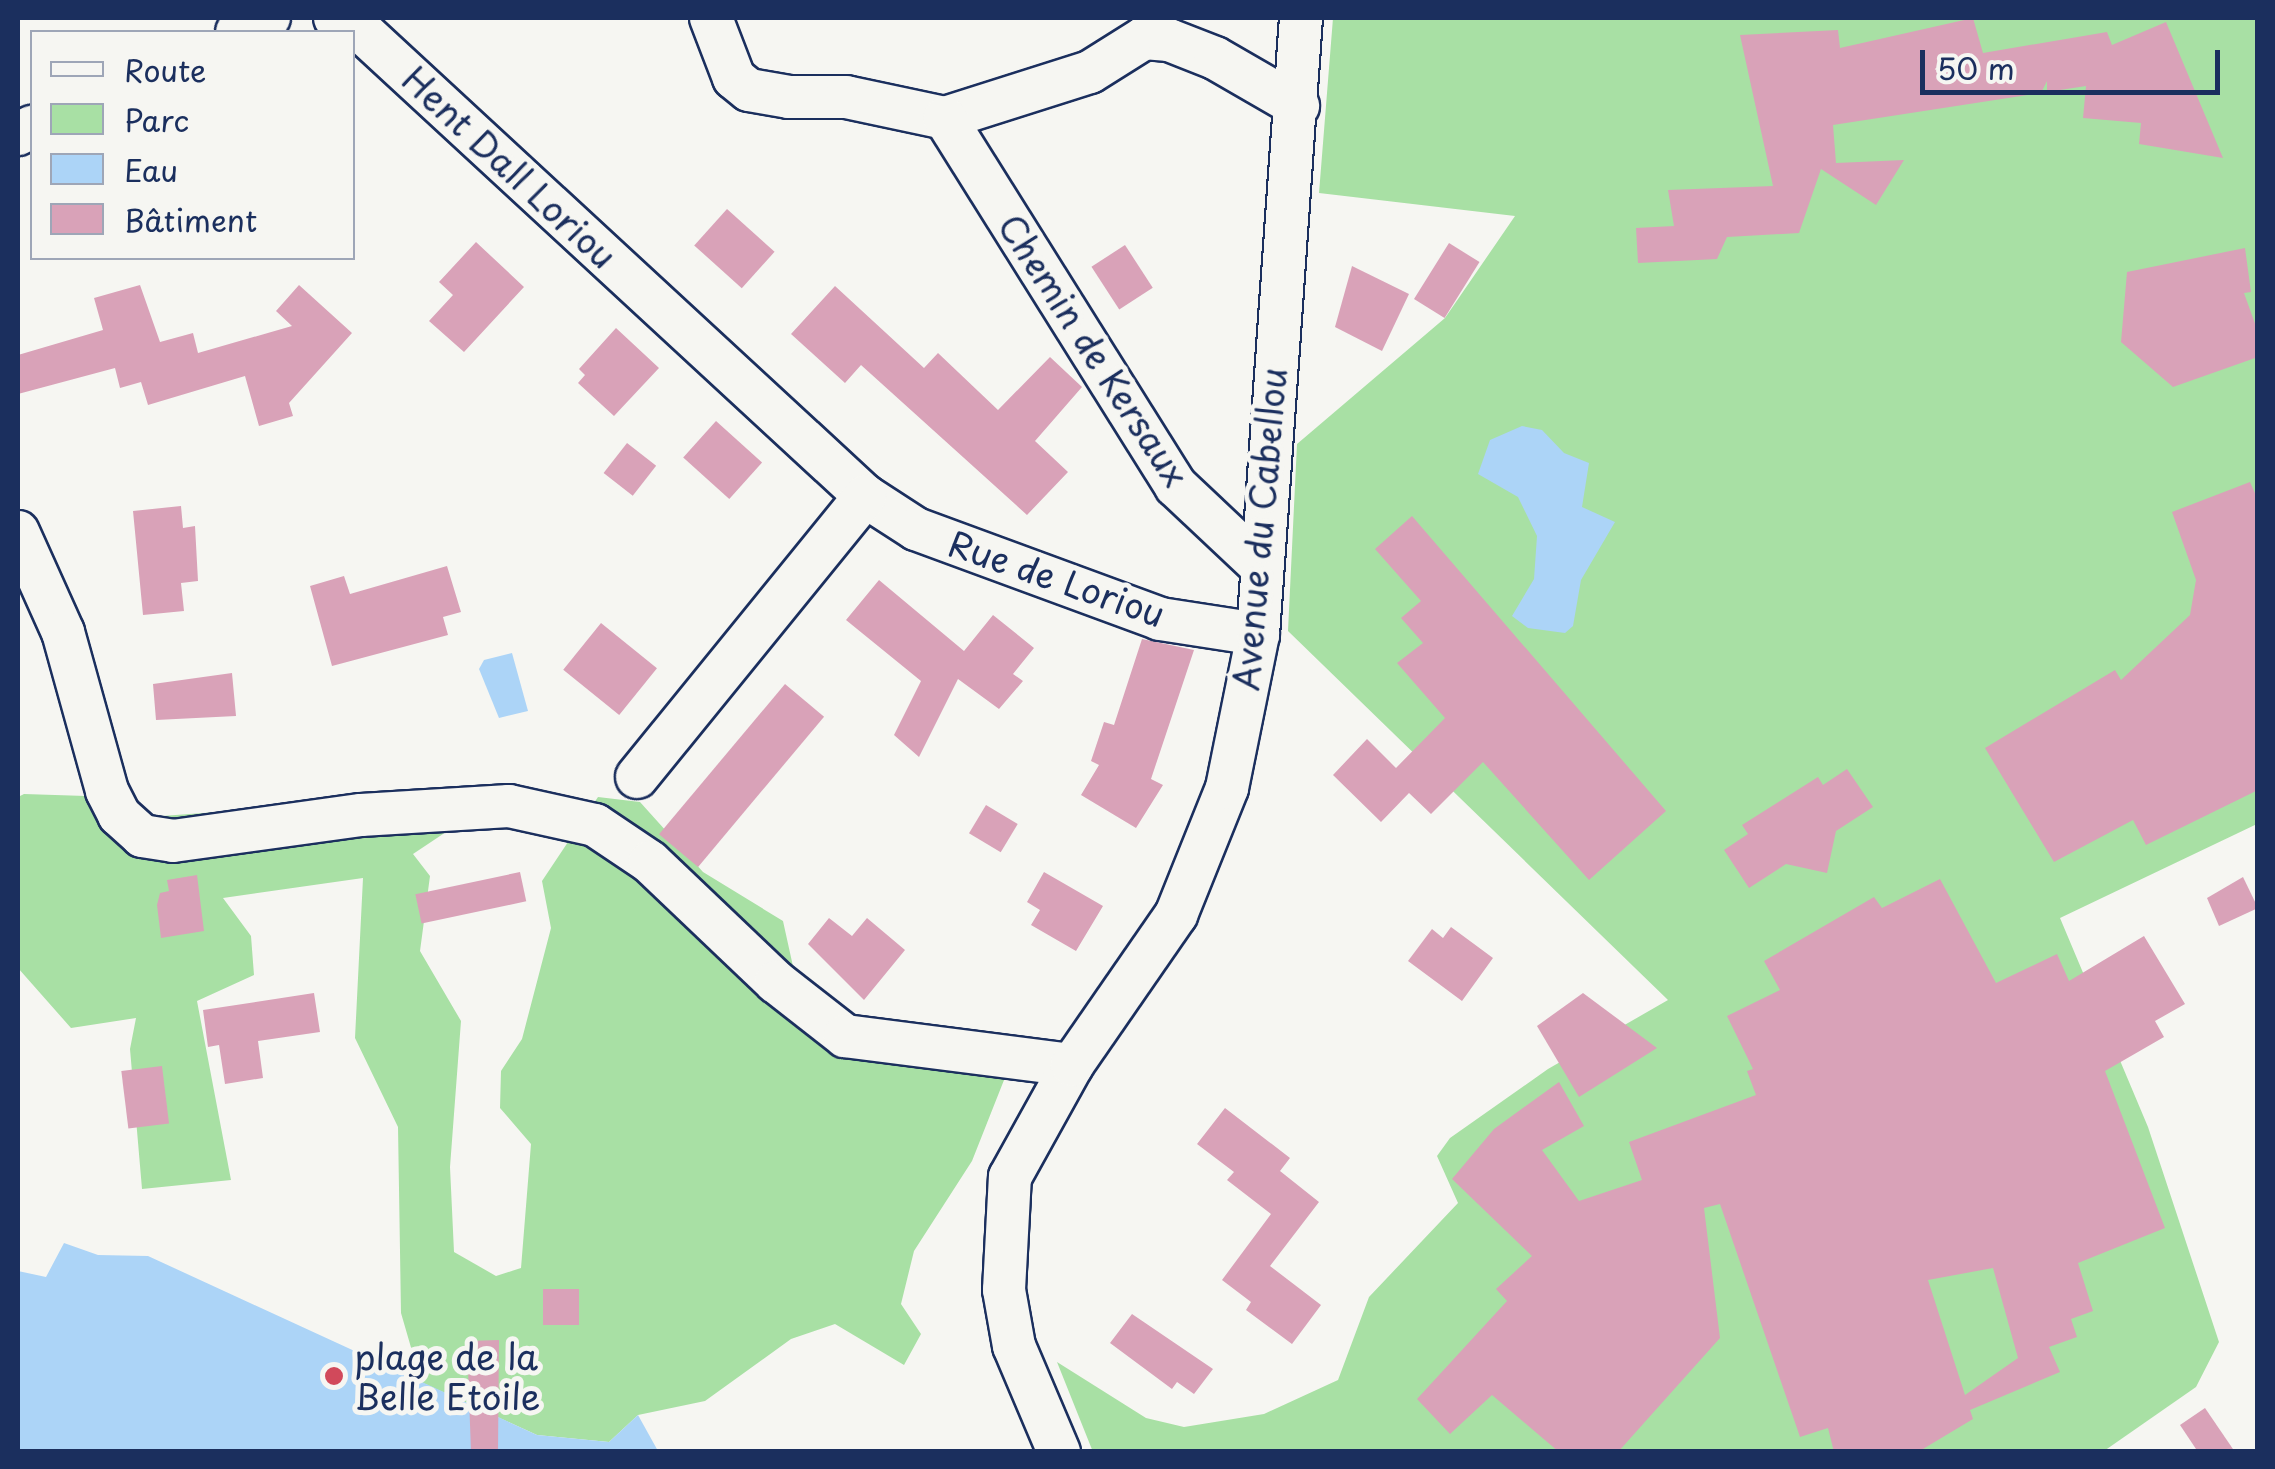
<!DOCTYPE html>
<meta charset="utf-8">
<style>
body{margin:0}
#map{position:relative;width:2275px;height:1469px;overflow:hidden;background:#f6f6f2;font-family:"Playpen Sans",sans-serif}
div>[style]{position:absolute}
.green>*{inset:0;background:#a8e0a4}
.water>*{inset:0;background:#acd4f7}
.building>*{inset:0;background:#d9a2b8;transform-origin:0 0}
.roads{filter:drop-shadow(2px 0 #1b2f5e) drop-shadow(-2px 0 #1b2f5e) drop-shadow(0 2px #1b2f5e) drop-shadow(0 -2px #1b2f5e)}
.minor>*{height:42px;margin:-21px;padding:0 21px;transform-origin:21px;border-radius:21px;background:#f6f6f2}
.dots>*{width:28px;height:28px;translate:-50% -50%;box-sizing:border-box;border:5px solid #f6f6f2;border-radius:50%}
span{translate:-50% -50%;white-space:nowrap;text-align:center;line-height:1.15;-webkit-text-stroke:10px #f6f6f2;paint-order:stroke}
.street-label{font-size:35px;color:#1b2f5e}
.poi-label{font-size:35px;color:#1b2f5e}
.left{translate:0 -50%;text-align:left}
.frame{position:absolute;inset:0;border:20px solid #1b2f5e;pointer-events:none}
.legend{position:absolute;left:30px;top:30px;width:325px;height:230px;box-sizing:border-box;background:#f6f6f2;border:2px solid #9ea6b7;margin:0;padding:12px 18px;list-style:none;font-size:30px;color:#1b2f5e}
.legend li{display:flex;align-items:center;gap:20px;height:50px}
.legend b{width:50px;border:2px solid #9ea6b7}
.scale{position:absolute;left:1920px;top:50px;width:300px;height:45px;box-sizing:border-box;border:5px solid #1b2f5e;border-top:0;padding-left:12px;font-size:30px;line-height:35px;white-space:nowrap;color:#1b2f5e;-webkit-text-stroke:8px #f6f6f2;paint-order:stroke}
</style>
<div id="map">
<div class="green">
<i style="clip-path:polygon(1333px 18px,2257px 18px,2257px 824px,2060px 918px,2148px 1127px,2219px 1342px,2196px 1387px,2104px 1451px,1093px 1452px,1057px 1362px,1146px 1418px,1184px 1427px,1264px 1414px,1338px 1380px,1369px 1297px,1458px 1203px,1437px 1156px,1450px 1138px,1548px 1069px,1668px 1000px,1288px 631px,1297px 444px,1445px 318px,1515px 216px,1319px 193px)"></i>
<i style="clip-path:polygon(24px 794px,86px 796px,148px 817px,245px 810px,473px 814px,413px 854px,430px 876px,420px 951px,461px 1021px,450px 1167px,454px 1252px,496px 1276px,521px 1268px,531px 1144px,500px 1108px,501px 1071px,522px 1039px,551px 928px,542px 881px,598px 797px,640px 802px,703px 872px,783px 921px,796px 980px,849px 1023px,1006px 1075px,972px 1161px,914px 1251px,901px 1304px,921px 1334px,904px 1365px,835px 1324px,791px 1339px,705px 1401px,638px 1415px,609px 1442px,537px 1435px,421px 1382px,401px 1313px,398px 1127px,355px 1038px,363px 878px,223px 898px,251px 936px,254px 975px,197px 1001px,231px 1180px,142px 1189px,130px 1049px,136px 1018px,71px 1028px,18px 968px,18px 797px)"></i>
</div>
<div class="water">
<i style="clip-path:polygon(1522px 426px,1542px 430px,1564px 453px,1589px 463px,1582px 507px,1615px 522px,1581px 580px,1573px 626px,1565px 633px,1528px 628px,1512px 616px,1534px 579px,1537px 536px,1518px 497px,1478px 474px,1490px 440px)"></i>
<i style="clip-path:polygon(512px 653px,528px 711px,499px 718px,479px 669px,484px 660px)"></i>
<i style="clip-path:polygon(64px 1243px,98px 1255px,148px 1256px,537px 1435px,609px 1442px,638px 1415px,658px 1451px,18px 1451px,18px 1271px,46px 1277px)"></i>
</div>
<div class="building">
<i style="clip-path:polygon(1973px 18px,1983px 53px,2107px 32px,2112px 45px,2166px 22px,2223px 158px,2139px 144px,2141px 123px,2083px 118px,2086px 86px,2047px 92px,2047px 81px,2041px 93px,1833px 125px,1836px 163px,1904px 160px,1876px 205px,1821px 169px,1799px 233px,1727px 237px,1717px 259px,1638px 263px,1636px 228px,1674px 226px,1668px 190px,1773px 186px,1740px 35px,1838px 30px,1840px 48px)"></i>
<i style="left:727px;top:209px;width:64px;height:49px;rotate:42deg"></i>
<i style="clip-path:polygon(476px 242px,524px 287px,464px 352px,429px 321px,453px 295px,439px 282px)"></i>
<i style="left:1449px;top:243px;width:36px;height:66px;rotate:32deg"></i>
<i style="left:1125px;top:245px;width:51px;height:40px;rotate:57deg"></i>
<i style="clip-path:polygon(2245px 248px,2251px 292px,2244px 293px,2258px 332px,2258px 357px,2173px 387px,2121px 342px,2127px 272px)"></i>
<i style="clip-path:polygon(1352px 266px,1409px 294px,1382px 351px,1335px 327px)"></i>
<i style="clip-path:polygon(140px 285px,160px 342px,193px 333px,198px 353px,292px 326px,276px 311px,299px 285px,352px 333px,289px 403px,293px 416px,259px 426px,245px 376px,148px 405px,141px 382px,120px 388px,115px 368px,18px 394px,18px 355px,103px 330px,94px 298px)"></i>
<i style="clip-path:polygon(835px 286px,924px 368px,938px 353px,998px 410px,1050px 357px,1082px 387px,1035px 441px,1068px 472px,1027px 515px,861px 365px,845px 383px,791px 334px)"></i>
<i style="clip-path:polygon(616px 328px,659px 368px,614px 416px,578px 383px,585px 375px,579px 369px)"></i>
<i style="left:716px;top:421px;width:62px;height:49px;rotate:42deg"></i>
<i style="left:627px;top:443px;width:37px;height:38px;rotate:38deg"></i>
<i style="clip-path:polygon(2250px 482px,2258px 500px,2258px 790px,2146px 845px,2133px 820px,2054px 862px,1985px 748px,2115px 670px,2121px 680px,2190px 615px,2196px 580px,2172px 512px)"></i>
<i style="clip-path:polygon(181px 506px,183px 528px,195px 526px,198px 581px,181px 583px,184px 611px,143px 615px,133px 511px)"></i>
<i style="clip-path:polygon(1412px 516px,1666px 811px,1589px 880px,1483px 762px,1431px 814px,1409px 793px,1381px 822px,1333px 775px,1367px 739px,1396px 768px,1445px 718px,1397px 663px,1423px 643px,1401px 618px,1421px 601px,1375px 549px)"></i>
<i style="clip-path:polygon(447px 566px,461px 612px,443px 617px,448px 635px,332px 666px,310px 586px,344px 576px,350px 594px)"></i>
<i style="clip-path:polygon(879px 580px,964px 651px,993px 615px,1034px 648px,1013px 674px,1023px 681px,999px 709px,958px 679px,919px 757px,894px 735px,921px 681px,846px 620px)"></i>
<i style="left:601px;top:623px;width:72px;height:60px;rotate:39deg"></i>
<i style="clip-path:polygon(1142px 639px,1194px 650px,1151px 779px,1163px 785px,1136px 828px,1081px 795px,1099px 765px,1091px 761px,1104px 722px,1114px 725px)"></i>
<i style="clip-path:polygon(232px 673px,236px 716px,156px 720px,153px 684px)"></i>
<i style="left:785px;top:684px;width:51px;height:196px;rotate:40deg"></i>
<i style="clip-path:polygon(1847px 769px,1873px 807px,1836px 831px,1827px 873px,1786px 864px,1749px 888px,1724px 850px,1748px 834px,1742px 825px,1818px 777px,1823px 785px)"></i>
<i style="left:986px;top:805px;width:37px;height:33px;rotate:31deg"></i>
<i style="left:520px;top:872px;width:30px;height:107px;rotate:78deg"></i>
<i style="clip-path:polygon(1044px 872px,1103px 906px,1076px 951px,1031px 925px,1040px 910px,1027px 902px)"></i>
<i style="clip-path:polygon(197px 875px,204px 931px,161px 938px,157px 905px,160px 893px,169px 891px,167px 880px)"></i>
<i style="clip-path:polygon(2243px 877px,2258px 908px,2219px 926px,2207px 898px)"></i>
<i style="clip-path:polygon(evenodd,1940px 879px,1996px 983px,2057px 954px,2069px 981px,2144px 936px,2185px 1004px,2155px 1021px,2164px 1037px,2105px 1071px,2165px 1228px,2078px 1263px,2093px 1311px,2071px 1319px,2077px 1337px,2049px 1347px,2060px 1372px,1970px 1410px,1973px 1419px,1918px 1452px,1834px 1452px,1828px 1428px,1800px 1437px,1720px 1204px,1704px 1208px,1720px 1338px,1618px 1452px,1559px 1452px,1492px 1395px,1450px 1434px,1417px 1399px,1507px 1301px,1496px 1289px,1532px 1256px,1452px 1179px,1494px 1129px,1559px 1082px,1584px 1126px,1542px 1150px,1579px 1201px,1642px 1180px,1629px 1142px,1756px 1095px,1747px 1071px,1753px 1069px,1727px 1016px,1780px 990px,1764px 961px,1874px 897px,1882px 908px,1940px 879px,1993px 1268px,2018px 1358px,1965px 1395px,1928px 1280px,1993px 1268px)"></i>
<i style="clip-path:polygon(829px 918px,852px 936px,867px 918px,905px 950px,864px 1000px,808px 944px)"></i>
<i style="clip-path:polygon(1451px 927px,1493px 958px,1462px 1001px,1408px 961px,1432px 929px,1443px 938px)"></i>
<i style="clip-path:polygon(314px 993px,320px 1032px,258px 1041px,263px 1078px,225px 1084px,219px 1045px,208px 1047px,203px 1010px)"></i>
<i style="clip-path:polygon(1583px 993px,1657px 1048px,1579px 1097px,1537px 1026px)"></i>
<i style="left:162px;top:1066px;width:58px;height:41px;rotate:83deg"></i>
<i style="clip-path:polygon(1225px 1108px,1290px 1158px,1280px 1171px,1319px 1202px,1270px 1266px,1321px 1305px,1292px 1344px,1246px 1310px,1251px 1302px,1222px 1280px,1271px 1214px,1227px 1180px,1234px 1172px,1197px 1144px)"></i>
<i style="left:579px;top:1289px;width:36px;height:36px;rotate:90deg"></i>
<i style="clip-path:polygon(1132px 1314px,1213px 1369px,1194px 1394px,1177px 1382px,1172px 1389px,1110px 1343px)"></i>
<i style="clip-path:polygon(499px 1340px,498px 1452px,471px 1452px,467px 1341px)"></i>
<i style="clip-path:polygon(2205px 1408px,2235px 1452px,2198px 1452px,2180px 1425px)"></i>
</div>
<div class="roads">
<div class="minor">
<i style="left:335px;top:18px;width:21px;rotate:19deg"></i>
<i style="left:355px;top:25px;width:694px;rotate:42.72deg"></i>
<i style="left:865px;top:496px;width:61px;rotate:32.9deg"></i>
<i style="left:916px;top:529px;width:260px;rotate:20.2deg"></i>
<i style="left:1160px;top:619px;width:99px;rotate:8.7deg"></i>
<i style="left:711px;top:18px;width:64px;rotate:69deg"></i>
<i style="left:734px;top:78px;width:19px;rotate:39deg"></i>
<i style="left:749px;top:90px;width:41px;rotate:9.9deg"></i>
<i style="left:789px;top:97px;width:57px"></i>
<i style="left:846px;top:97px;width:101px;rotate:12deg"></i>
<i style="left:945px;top:118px;width:152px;rotate:-17.6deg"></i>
<i style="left:1090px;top:72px;width:64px;rotate:-32.2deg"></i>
<i style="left:1144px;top:38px;width:25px;rotate:5deg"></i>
<i style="left:1169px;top:40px;width:49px;rotate:21.4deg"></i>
<i style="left:1215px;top:58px;width:96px;rotate:30deg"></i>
<i style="left:237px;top:32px;width:35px;rotate:-24deg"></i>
<i style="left:945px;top:118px;width:434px;rotate:57.9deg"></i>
<i style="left:1176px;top:486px;width:118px;rotate:43.3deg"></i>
<i style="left:18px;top:134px;width:16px;rotate:-27deg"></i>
<i style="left:18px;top:532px;width:110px;rotate:65.8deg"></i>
<i style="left:63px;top:632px;width:165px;rotate:74.5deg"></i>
<i style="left:107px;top:791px;width:27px;rotate:63deg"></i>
<i style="left:119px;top:815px;width:31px;rotate:42deg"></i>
<i style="left:142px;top:836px;width:31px;rotate:9deg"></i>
<i style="left:173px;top:841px;width:190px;rotate:-7.9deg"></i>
<i style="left:361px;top:815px;width:148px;rotate:-3.5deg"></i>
<i style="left:509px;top:806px;width:88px;rotate:12.5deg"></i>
<i style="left:595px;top:825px;width:66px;rotate:33.9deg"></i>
<i style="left:650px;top:862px;width:174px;rotate:43.6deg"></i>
<i style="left:776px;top:982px;width:88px;rotate:38deg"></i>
<i style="left:845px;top:1036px;width:229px;rotate:7.3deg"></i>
<i style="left:637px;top:777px;width:362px;rotate:-50.9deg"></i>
<i style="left:1059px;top:1452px;width:115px;rotate:-113deg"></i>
<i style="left:1014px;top:1346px;width:57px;rotate:-100.1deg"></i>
<i style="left:1004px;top:1290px;width:113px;rotate:-87deg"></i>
<i style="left:1010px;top:1177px;width:128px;rotate:-61deg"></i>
<i style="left:1072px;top:1065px;width:183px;rotate:-55.3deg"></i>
<i style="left:1176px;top:915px;width:137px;rotate:-68.1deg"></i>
<i style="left:1227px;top:788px;width:157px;rotate:-78.6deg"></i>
<i style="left:1258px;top:634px;width:617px;rotate:-86.01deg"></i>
</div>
</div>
<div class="dots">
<i style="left:334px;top:1376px;background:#d1495b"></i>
</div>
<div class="street-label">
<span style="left:510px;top:167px;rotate:43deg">Hent Dall Loriou</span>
<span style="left:1094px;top:350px;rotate:57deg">Chemin de Kersaux</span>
<span style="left:1259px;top:529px;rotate:-85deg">Avenue du Cabellou</span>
<span style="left:1057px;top:578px;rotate:19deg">Rue de Loriou</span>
</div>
<div class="poi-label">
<span class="left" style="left:354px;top:1376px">plage de la<br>Belle Etoile</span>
</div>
<div class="frame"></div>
<ul class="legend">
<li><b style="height:12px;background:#f6f6f2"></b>Route</li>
<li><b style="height:28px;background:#a8e0a4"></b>Parc</li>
<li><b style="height:28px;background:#acd4f7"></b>Eau</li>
<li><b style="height:28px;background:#d9a2b8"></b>Bâtiment</li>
</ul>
<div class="scale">50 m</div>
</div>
